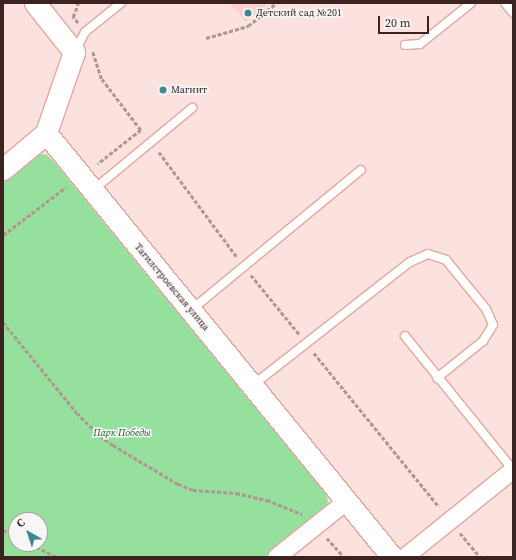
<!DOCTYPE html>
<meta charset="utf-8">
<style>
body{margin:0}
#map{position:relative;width:516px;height:560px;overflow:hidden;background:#fce2df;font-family:"Source Serif 4",serif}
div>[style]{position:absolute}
.built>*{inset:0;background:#fcd0cb}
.green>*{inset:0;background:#96e09d}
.path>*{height:2.5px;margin-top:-1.25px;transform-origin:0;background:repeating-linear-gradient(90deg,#af9693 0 4px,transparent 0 6px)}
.roads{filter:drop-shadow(1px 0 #e4a79f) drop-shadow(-1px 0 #e4a79f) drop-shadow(0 1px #e4a79f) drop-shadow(0 -1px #e4a79f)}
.service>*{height:8px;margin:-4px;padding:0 4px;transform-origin:4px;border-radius:4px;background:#fff}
.minor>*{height:17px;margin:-8.5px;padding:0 8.5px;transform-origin:8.5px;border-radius:8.5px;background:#fff}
.tertiary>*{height:21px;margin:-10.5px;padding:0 10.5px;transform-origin:10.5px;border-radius:10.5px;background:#fff}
.dots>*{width:11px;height:11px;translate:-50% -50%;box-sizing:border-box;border:2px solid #f6f6f6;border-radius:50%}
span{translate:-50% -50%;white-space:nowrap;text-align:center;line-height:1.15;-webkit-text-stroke:3px #f6f6f6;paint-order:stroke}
.poi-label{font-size:10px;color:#3a2320}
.left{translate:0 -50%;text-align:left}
.street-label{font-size:10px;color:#3a2320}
.park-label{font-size:10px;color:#1a5e27;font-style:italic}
.frame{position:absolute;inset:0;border:4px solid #3a2320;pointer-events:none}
.north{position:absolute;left:8px;top:512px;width:40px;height:40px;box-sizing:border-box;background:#f6f6f6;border:1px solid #aba2a0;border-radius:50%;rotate:321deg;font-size:11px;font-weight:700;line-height:16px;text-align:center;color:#3a2320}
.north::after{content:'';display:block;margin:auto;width:14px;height:18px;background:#408790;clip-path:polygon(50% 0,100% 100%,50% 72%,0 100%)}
.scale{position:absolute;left:378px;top:16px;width:51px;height:18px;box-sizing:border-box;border:2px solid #3a2320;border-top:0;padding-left:5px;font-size:12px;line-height:14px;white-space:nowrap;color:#3a2320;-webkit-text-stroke:3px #f6f6f6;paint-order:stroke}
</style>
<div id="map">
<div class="built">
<i style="clip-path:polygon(230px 3px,269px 3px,246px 22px)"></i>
</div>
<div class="green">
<i style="clip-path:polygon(evenodd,41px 154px,47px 155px,55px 163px,326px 494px,328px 502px,323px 512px,266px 557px,3px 557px,3px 179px,30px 158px,41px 154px,16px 520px,40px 520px,40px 544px,16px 544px,16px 520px)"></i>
</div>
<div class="path">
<i style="left:78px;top:23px;width:8px;rotate:-130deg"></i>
<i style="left:73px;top:17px;width:15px;rotate:-70deg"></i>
<i style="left:206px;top:38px;width:44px;rotate:-15.9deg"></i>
<i style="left:248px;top:26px;width:36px;rotate:-39deg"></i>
<i style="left:93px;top:52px;width:28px;rotate:72deg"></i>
<i style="left:102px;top:79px;width:64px;rotate:52.6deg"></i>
<i style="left:141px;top:130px;width:55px;rotate:141.7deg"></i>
<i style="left:159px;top:152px;width:131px;rotate:53.4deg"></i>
<i style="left:3px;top:235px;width:79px;rotate:-37.3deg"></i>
<i style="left:251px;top:275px;width:77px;rotate:50.8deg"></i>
<i style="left:3px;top:322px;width:117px;rotate:50.9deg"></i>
<i style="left:77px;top:413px;width:33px;rotate:45deg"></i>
<i style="left:100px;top:436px;width:16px;rotate:35deg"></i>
<i style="left:113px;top:445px;width:76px;rotate:31deg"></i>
<i style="left:178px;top:484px;width:16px;rotate:22deg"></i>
<i style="left:193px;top:490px;width:43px;rotate:4deg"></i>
<i style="left:236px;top:493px;width:32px;rotate:13deg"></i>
<i style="left:267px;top:500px;width:38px;rotate:22deg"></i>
<i style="left:314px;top:353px;width:198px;rotate:50.9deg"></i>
<i style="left:3px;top:530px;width:14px;rotate:25deg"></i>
<i style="left:460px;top:533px;width:31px;rotate:50deg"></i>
<i style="left:327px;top:538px;width:25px;rotate:48deg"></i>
<i style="left:31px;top:544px;width:29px;rotate:27deg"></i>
</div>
<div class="roads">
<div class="service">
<i style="left:505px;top:3px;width:13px;rotate:51deg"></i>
<i style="left:405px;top:45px;width:15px;rotate:-4deg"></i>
<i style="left:420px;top:44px;width:65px;rotate:-38.8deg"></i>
<i style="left:75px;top:51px;width:21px;rotate:-62deg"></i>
<i style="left:85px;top:32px;width:46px;rotate:-38.9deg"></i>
<i style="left:93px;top:190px;width:129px;rotate:-39.6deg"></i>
<i style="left:191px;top:310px;width:220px;rotate:-39.5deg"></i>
<i style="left:405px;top:336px;width:172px;rotate:51.1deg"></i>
<i style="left:253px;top:385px;width:199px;rotate:-38.1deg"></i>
<i style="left:410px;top:262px;width:20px;rotate:-24deg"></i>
<i style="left:428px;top:254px;width:19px;rotate:18deg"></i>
<i style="left:446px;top:260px;width:63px;rotate:50.8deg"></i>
<i style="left:486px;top:309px;width:17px;rotate:66deg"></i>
<i style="left:493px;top:325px;width:19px;rotate:122deg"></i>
<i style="left:483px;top:341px;width:59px;rotate:141.2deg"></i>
</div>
<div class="minor">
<i style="left:276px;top:557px;width:90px;rotate:-38.7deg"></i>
<i style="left:404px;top:557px;width:140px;rotate:-38.9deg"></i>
</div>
<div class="tertiary">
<i style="left:35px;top:3px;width:63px;rotate:51.5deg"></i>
<i style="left:74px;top:52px;width:86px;rotate:109.1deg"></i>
<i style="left:46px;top:133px;width:547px;rotate:50.78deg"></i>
<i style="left:3px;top:169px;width:56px;rotate:-39.9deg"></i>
</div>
</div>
<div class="dots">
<i style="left:248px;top:13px;background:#408790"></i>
<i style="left:163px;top:90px;background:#408790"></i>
</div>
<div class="poi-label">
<span class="left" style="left:256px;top:13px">Детский сад №201</span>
<span class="left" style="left:171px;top:90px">Магнит</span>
</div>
<div class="street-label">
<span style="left:172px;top:287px;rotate:50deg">Тагилстроевская улица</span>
</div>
<div class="park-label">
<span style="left:122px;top:433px">Парк Победы</span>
</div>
<div class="frame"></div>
<div class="north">С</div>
<div class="scale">20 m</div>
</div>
